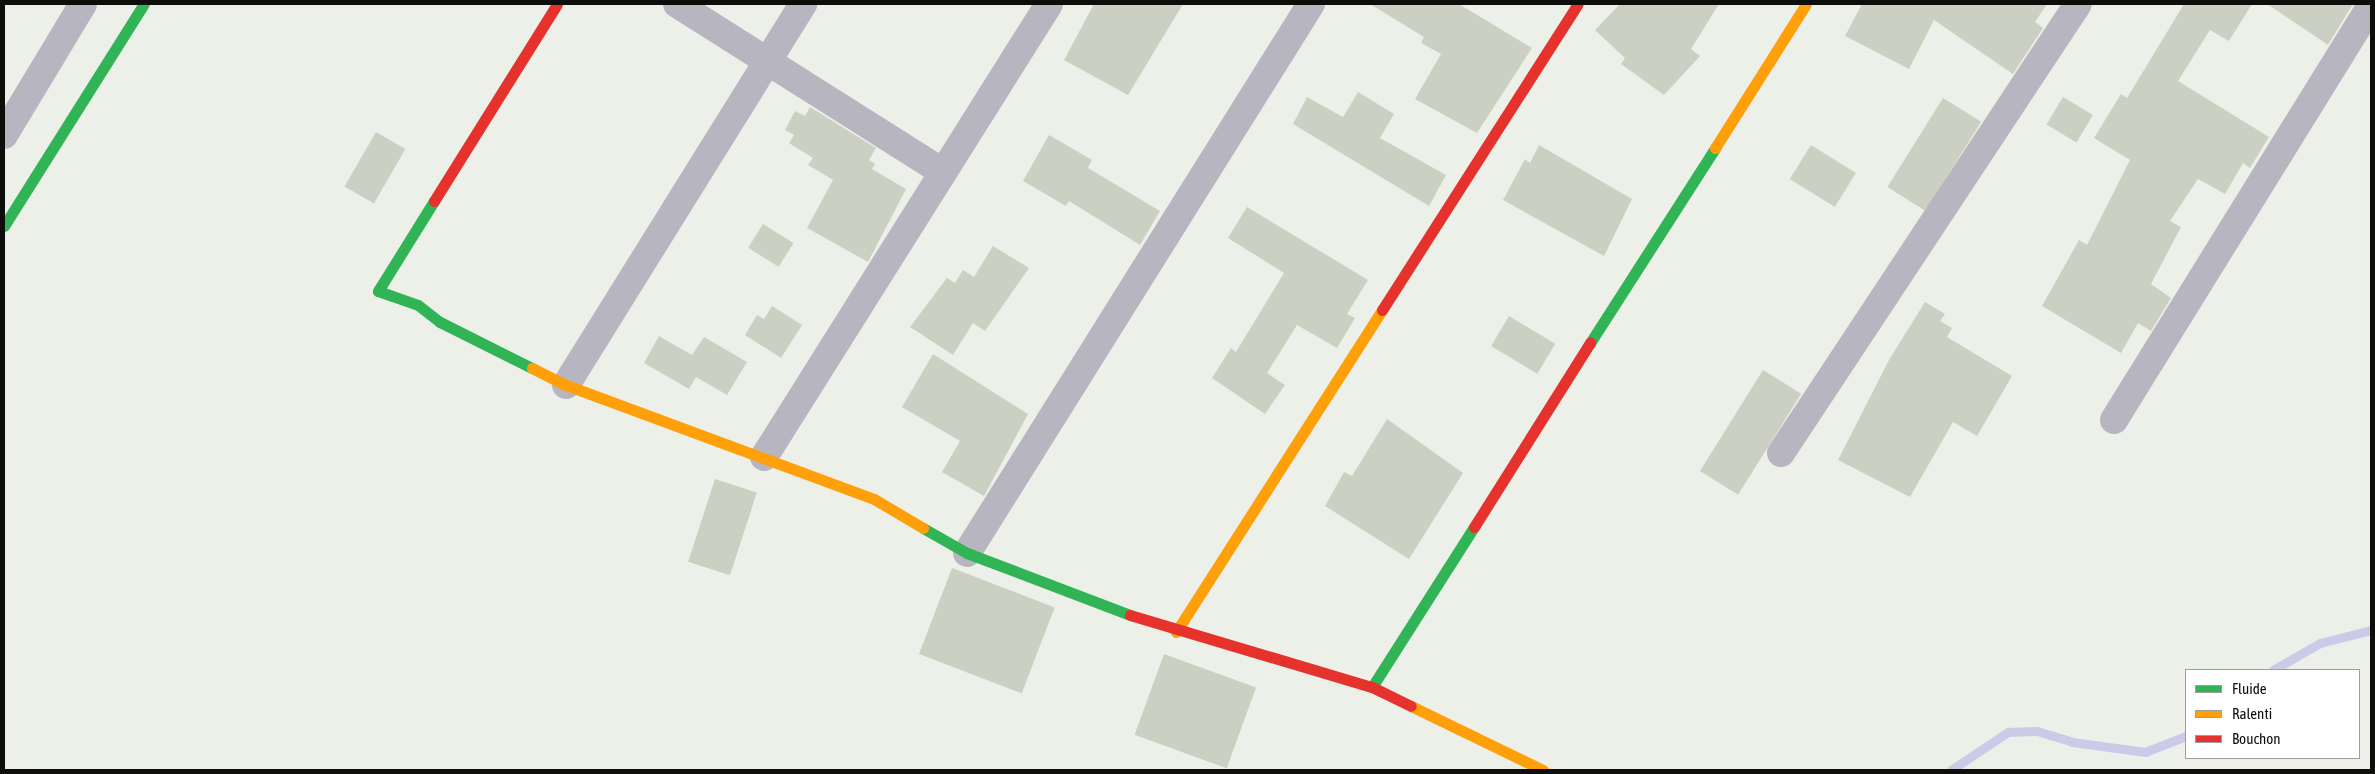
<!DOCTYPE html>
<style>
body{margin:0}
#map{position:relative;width:2375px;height:774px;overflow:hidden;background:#edf0e8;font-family:"Asap Condensed",sans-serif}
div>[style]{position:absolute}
.stream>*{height:9px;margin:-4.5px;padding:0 4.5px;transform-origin:4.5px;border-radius:4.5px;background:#cdcae9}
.building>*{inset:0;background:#cbd0c3;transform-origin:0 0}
.street>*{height:28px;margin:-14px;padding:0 14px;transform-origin:14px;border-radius:14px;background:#b7b6c0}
.fast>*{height:11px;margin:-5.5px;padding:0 5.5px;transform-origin:5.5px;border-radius:5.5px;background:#30b455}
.slow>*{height:11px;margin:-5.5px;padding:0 5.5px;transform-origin:5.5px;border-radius:5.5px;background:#ff9f0a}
.jam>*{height:11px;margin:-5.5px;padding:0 5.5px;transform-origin:5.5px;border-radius:5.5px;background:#e5322d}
span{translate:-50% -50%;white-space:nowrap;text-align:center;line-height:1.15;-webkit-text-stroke:4.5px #fff;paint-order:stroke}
.frame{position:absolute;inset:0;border:5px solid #0d0e09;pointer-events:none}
.legend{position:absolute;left:2185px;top:669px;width:175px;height:90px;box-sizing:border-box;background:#fff;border:1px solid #9e9f9d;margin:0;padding:6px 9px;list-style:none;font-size:15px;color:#0d0e09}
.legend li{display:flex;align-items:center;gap:10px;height:25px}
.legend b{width:25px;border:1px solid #9e9f9d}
</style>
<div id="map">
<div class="stream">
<i style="left:2273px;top:670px;width:54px;rotate:-29.9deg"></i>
<i style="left:2320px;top:643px;width:53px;rotate:-14.3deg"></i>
<i style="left:1951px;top:770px;width:69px;rotate:-33.7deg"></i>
<i style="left:2008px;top:732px;width:29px;rotate:-2deg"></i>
<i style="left:2037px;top:731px;width:37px;rotate:17deg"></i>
<i style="left:2072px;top:742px;width:74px;rotate:7.8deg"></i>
<i style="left:2145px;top:752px;width:44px;rotate:-21.3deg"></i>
</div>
<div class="building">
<i style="clip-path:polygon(1094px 4px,1183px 4px,1128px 95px,1064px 60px)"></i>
<i style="clip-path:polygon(1370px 4px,1459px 4px,1532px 48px,1477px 133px,1415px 99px,1441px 54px,1421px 43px,1424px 37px)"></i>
<i style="clip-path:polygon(1620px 4px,1719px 4px,1691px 49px,1700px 56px,1664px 95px,1621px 64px,1625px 58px,1595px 30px)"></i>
<i style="clip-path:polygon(1862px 4px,2047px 4px,2035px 22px,2043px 28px,2013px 74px,1934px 20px,1909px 69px,1845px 36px)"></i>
<i style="clip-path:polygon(2184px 4px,2252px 4px,2229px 41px,2210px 30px,2178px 81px,2269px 137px,2250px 168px,2243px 163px,2225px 194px,2198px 179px,2170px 221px,2181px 227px,2151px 284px,2171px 298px,2151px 331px,2138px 323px,2121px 353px,2042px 306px,2079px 240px,2087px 245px,2130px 160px,2094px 138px,2121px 94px,2127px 98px)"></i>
<i style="clip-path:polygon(2267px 4px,2353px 4px,2328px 45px)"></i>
<i style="clip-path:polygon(1358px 92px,1394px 114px,1380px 138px,1446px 175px,1429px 206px,1293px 124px,1307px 97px,1343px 117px)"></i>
<i style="left:2063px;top:97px;width:35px;height:32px;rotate:31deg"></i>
<i style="left:1943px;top:98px;width:45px;height:105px;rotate:32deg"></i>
<i style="clip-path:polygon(810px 107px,876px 148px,869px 160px,875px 164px,872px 169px,906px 189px,868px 262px,807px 228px,833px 180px,808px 165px,813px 158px,789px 143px,794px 135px,785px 130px,795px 111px,805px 116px)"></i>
<i style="left:376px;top:132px;width:34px;height:63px;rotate:30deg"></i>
<i style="clip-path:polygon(1049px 135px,1092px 160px,1088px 168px,1160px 211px,1140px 245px,1069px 201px,1066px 206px,1023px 181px)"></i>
<i style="clip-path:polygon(1539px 145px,1632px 199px,1604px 256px,1503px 200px,1525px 159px,1530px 163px)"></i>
<i style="left:1811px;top:145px;width:53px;height:40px;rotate:32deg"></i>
<i style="clip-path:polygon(1247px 207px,1368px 280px,1347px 314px,1355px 318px,1337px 348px,1297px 325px,1267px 373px,1285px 385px,1265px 414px,1212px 378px,1231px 348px,1236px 352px,1284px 273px,1228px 238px)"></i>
<i style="left:763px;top:224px;width:36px;height:28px;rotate:32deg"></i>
<i style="clip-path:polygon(993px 246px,1029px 268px,985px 331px,973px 323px,953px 355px,910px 327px,947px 278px,955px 283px,963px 270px,974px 277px)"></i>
<i style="clip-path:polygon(1925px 302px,1945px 314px,1940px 321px,1952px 328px,1947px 337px,2012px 376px,1977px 436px,1953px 422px,1910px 497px,1838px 460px,1889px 360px)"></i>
<i style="clip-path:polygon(772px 306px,802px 325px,781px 358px,745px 335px,757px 315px,764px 319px)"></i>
<i style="left:1509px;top:316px;width:54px;height:35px;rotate:31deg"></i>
<i style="clip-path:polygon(659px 336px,692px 355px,704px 337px,747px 362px,727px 395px,696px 377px,689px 389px,644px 363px)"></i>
<i style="clip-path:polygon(933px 354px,1028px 414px,984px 496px,942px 472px,960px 441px,902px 407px)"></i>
<i style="left:1763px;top:370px;width:45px;height:119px;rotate:32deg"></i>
<i style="clip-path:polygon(1387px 419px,1463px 473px,1409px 559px,1325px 506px,1344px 472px,1352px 476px)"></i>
<i style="left:715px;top:479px;width:44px;height:87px;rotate:18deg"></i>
<i style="left:952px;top:568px;width:110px;height:92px;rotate:21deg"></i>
<i style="left:1164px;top:654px;width:98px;height:86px;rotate:20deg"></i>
</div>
<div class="street">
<i style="left:677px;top:4px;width:315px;rotate:32.3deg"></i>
<i style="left:4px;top:135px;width:153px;rotate:-58.9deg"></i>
<i style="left:566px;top:385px;width:449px;rotate:-58.1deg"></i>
<i style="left:2114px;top:420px;width:488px;rotate:-58.2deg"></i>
<i style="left:1781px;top:453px;width:538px;rotate:-56.52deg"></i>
<i style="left:764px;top:457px;width:535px;rotate:-57.82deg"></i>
<i style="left:967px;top:553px;width:648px;rotate:-57.93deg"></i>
</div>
<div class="fast">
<i style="left:434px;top:201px;width:106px;rotate:121.9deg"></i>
<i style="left:378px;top:291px;width:42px;rotate:19.3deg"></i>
<i style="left:418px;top:305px;width:28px;rotate:38deg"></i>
<i style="left:440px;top:322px;width:103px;rotate:26.6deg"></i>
<i style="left:4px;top:226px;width:262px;rotate:-57.8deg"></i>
<i style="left:1590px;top:343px;width:232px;rotate:-57.3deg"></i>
<i style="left:923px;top:528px;width:51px;rotate:29.6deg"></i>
<i style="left:967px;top:553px;width:174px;rotate:20.8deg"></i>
<i style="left:1372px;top:687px;width:190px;rotate:-57.5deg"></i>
</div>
<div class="slow">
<i style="left:1715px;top:148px;width:170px;rotate:-57.7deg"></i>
<i style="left:532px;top:368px;width:38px;rotate:27deg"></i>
<i style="left:566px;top:385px;width:328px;rotate:20.3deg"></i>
<i style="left:874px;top:499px;width:57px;rotate:30.6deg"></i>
<i style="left:1176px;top:632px;width:382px;rotate:-57.4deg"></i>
<i style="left:1411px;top:706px;width:147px;rotate:25.9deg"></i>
</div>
<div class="jam">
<i style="left:434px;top:201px;width:232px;rotate:-58deg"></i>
<i style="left:1382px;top:310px;width:363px;rotate:-57.4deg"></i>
<i style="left:1474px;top:527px;width:218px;rotate:-57.8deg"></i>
<i style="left:1130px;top:615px;width:252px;rotate:16.6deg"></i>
<i style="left:1372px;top:687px;width:43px;rotate:26deg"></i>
</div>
<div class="frame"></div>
<ul class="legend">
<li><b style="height:6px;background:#30b455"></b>Fluide</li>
<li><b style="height:6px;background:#ff9f0a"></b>Ralenti</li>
<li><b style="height:6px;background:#e5322d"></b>Bouchon</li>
</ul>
</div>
